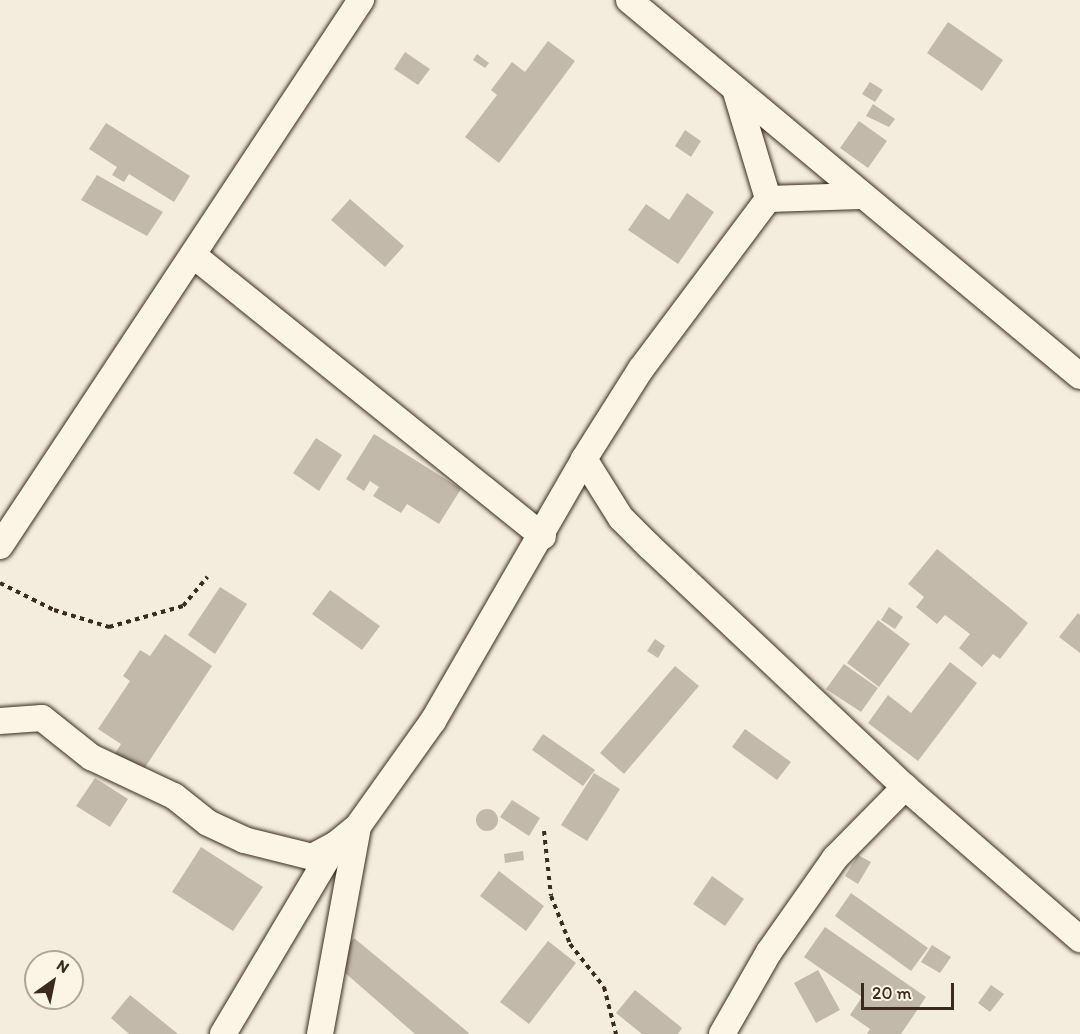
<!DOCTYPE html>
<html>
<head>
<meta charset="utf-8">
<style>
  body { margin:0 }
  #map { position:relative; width:1080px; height:1034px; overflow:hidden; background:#f4eddd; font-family:Itim,sans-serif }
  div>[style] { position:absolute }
  .building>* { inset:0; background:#c3b9aa }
  .round { border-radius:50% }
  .path>* { height:4px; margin-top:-2px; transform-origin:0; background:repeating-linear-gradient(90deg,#3b2a1e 0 4.5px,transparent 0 9px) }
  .roads { filter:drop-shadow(0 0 2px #3b2a1e) drop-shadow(0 0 2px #3b2a1e) }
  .minor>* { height:26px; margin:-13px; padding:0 13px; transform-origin:13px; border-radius:13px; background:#fcf5e5 }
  span { translate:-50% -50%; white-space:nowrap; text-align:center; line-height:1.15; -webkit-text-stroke:6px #fcf5e5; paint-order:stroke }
  .north { position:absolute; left:24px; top:950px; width:60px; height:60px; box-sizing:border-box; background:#fcf5e5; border:2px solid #afa495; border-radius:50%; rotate:33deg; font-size:16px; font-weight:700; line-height:24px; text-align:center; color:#3b2a1e }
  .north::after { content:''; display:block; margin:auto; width:21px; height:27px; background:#3b2a1e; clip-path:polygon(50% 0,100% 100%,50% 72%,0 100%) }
  .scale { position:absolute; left:861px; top:983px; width:93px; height:27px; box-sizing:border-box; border:3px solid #3b2a1e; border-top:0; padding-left:8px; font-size:18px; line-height:21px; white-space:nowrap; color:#3b2a1e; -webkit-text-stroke:4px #fcf5e5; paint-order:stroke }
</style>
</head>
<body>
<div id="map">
  <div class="building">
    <i style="clip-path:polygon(948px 22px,1003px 60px,982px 91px,927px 53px)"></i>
    <i style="clip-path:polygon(548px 41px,575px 61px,499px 163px,465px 137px,497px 95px,491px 90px,512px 62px,525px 72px)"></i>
    <i style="clip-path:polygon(405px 52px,430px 69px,418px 85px,394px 69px)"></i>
    <i style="clip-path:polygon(477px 54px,489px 63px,485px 68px,473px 60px)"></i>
    <i style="clip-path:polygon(870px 82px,883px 90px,875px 102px,862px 94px)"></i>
    <i style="clip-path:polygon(873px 104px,895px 119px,889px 127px,866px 116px)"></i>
    <i style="clip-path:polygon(859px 121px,887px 141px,868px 168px,840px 148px)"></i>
    <i style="clip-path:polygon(106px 123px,190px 176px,174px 202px,129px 174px,124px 182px,112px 175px,117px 167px,89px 149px)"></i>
    <i style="clip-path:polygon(685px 130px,701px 141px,691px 157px,675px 146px)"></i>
    <i style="clip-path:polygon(97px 175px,163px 212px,147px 236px,81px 200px)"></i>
    <i style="clip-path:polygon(687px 193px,714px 212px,678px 264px,628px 230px,646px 204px,669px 220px)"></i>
    <i style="clip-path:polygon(350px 199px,404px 246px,385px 267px,331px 220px)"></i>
    <i style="clip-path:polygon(374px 434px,461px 489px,439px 524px,407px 504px,401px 513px,373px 496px,379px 487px,370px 481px,364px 491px,346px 479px)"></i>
    <i style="clip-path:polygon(316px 438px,342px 455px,319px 491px,293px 473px)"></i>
    <i style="clip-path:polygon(937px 549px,1028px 623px,1000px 659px,993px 654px,982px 667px,959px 648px,970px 634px,945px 615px,937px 624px,916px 607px,924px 597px,908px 584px)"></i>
    <i style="clip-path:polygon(220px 587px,247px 604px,215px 654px,188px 635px)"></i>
    <i style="clip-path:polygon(330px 590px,380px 626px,362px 650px,312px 614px)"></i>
    <i style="clip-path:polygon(889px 607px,903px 617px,895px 629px,881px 620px)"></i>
    <i style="clip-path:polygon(1078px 613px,1080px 615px,1080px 653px,1059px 637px)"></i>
    <i style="clip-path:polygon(878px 620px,910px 644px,879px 687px,847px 663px)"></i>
    <i style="clip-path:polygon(165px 634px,212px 666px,138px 778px,111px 760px,121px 744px,98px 729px,130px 681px,123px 676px,140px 650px,150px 656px)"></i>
    <i style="clip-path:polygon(655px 639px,665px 646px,658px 658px,647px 651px)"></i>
    <i style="clip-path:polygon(950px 662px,977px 683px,918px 761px,868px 723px,888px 695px,911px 713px)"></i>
    <i style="clip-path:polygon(844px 664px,878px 688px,861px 712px,826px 689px)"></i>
    <i style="clip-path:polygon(675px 666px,699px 686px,624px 774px,600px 753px)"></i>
    <i style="clip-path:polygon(745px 729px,791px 762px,777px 780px,732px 747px)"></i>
    <i style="clip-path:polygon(543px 734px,595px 770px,583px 786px,532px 750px)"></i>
    <i style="clip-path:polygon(594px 773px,620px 789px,587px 841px,561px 825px)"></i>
    <i style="clip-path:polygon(95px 778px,128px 799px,110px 827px,76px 806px)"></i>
    <i style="clip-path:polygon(512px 800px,540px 818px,529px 836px,500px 817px)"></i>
    <i class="round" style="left:476px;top:809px;width:22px;height:22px"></i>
    <i style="clip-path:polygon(201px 847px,263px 887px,233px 931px,172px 892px)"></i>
    <i style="clip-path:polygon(523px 851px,524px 860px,505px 863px,504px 854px)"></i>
    <i style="clip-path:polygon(858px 855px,871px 862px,858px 884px,845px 876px)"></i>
    <i style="clip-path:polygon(499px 871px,544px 906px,526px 931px,480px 896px)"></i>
    <i style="clip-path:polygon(712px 876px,744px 899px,725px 926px,693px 904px)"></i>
    <i style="clip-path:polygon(851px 893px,928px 948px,911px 971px,835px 916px)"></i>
    <i style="clip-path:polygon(825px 927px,926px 997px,901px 1034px,867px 1034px,870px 1029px,850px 1015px,862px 997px,804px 957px)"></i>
    <i style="clip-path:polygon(354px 938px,469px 1033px,468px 1034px,415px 1034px,335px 964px)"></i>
    <i style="clip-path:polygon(548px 941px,576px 963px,529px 1024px,500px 1002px)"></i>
    <i style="clip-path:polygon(932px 945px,951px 957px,940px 973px,921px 962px)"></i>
    <i style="clip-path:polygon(818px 970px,840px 1010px,816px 1023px,794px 983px)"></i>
    <i style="clip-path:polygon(991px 985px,1004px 994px,990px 1012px,978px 1003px)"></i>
    <i style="clip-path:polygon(635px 990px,682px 1028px,678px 1034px,642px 1034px,616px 1013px)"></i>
    <i style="clip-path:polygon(130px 995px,178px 1034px,129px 1034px,111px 1018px)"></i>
  </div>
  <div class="path">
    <i style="left:0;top:583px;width:60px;rotate:26.6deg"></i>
    <i style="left:54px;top:610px;width:58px;rotate:17.2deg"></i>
    <i style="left:109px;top:627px;width:77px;rotate:-15.8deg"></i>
    <i style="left:183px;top:606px;width:38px;rotate:-50deg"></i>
    <i style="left:544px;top:831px;width:65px;rotate:83.9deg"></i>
    <i style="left:551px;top:896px;width:52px;rotate:68.4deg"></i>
    <i style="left:570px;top:944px;width:55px;rotate:51.7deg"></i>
    <i style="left:604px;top:987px;width:49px;rotate:75.7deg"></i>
  </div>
  <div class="roads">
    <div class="minor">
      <i style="left:629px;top:0;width:587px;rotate:39.82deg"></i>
      <i style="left:736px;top:92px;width:112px;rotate:73.3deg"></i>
      <i style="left:768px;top:199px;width:92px;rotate:-1.9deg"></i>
      <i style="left:193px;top:255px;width:449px;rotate:38.8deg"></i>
      <i style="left:584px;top:459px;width:70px;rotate:57.9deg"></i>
      <i style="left:621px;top:518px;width:40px;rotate:45deg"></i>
      <i style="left:649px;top:546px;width:352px;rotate:43.3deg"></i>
      <i style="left:905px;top:787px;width:232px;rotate:41deg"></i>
      <i style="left:0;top:546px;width:655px;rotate:-56.53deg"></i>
      <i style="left:0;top:721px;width:42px;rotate:-4.1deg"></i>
      <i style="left:42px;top:718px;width:63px;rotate:38.5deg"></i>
      <i style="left:91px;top:757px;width:92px;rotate:25.2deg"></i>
      <i style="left:174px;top:796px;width:43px;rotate:38.5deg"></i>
      <i style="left:208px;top:823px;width:40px;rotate:25deg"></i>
      <i style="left:244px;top:840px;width:70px;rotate:14deg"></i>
      <i style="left:312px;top:857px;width:27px;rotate:-28deg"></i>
      <i style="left:336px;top:844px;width:28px;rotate:-39deg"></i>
      <i style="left:358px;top:826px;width:129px;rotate:-54.5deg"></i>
      <i style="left:433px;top:721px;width:302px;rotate:-60deg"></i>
      <i style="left:584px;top:459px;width:107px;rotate:-57.7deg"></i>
      <i style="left:641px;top:369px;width:212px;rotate:-53.2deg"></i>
      <i style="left:223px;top:1034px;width:217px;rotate:-59.3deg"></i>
      <i style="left:320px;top:1034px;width:211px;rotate:-79.6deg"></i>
      <i style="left:722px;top:1034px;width:95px;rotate:-60.2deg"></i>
      <i style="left:769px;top:952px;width:115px;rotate:-54.9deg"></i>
      <i style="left:835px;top:858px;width:100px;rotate:-45.4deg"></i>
    </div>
  </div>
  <div class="north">N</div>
  <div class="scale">20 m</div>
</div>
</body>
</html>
